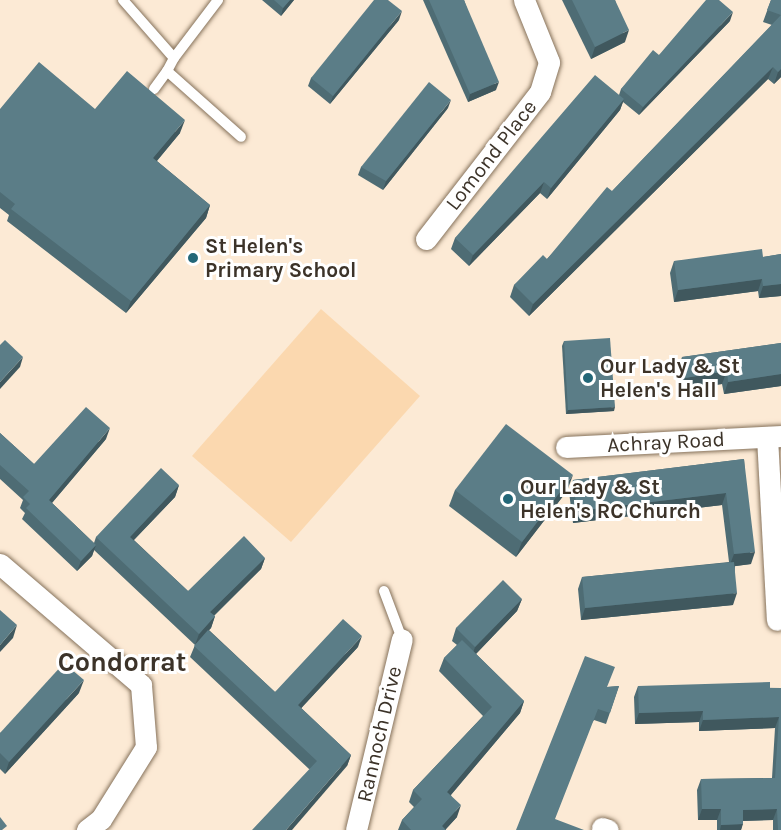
<!DOCTYPE html>
<html>
<head>
<meta charset="utf-8">
<style>
  body { margin:0 }
  #map { position:relative; width:781px; height:830px; overflow:hidden; background:#fcead5; font-family:Karla,sans-serif }
  div>[style] { position:absolute }
  .green>* { inset:0; background:#fbd8af }
  .roads { filter:drop-shadow(0 0 2px #86725b) drop-shadow(0 0 2px #86725b) }
  .lane>* { height:10px; margin:-5px; padding:0 5px; transform-origin:5px; border-radius:5px; background:#fff }
  .street>* { height:21px; margin:-10.5px; padding:0 10.5px; transform-origin:10.5px; border-radius:10.5px; background:#fff }
  .wall>* { inset:0; background:#4e6c74 }
  .shaded-wall>* { inset:0; background:#40585e }
  .building>* { inset:0; background:#5b7d87 }
  .dots>* { width:16px; height:16px; translate:-50% -50%; box-sizing:border-box; border:3px solid #fff; border-radius:50% }
  span { translate:-50% -50%; white-space:nowrap; text-align:center; line-height:1.15; -webkit-text-stroke:6px #fff; paint-order:stroke }
  .street-label { font-size:21px; color:#3c3329 }
  .poi-label { font-size:21px; color:#3c3329; font-weight:700 }
  .left { translate:0 -50%; text-align:left }
  .district-label { font-size:27px; color:#3c3329; font-weight:700 }
</style>
</head>
<body>
<div id="map">
  <div class="green">
    <i style="clip-path:polygon(321px 309px,420px 396px,291px 542px,192px 456px)"></i>
  </div>
  <div class="roads">
    <div class="lane">
      <i style="left:123px;top:0;width:77px;rotate:48.7deg"></i>
      <i style="left:174px;top:58px;width:15px;rotate:118deg"></i>
      <i style="left:167px;top:71px;width:99px;rotate:41.7deg"></i>
      <i style="left:174px;top:58px;width:73px;rotate:-52.8deg"></i>
      <i style="left:154px;top:89px;width:22px;rotate:-54deg"></i>
      <i style="left:384px;top:591px;width:51px;rotate:69.4deg"></i>
    </div>
    <div class="street">
      <i style="left:426px;top:239px;width:186px;rotate:-52.2deg"></i>
      <i style="left:540px;top:92px;width:31px;rotate:-73deg"></i>
      <i style="left:549px;top:62px;width:67px;rotate:-112deg"></i>
      <i style="left:767px;top:437px;width:183px;rotate:86.9deg"></i>
      <i style="left:566px;top:447px;width:215px;rotate:-2.9deg"></i>
      <i style="left:0;top:564px;width:186px;rotate:40.6deg"></i>
      <i style="left:141px;top:685px;width:62px;rotate:85.4deg"></i>
      <i style="left:146px;top:747px;width:85px;rotate:122deg"></i>
      <i style="left:101px;top:819px;width:18px;rotate:142deg"></i>
      <i style="left:602px;top:828px;width:6px;rotate:18deg"></i>
      <i style="left:356px;top:830px;width:196px;rotate:-76.5deg"></i>
    </div>
  </div>
  <div class="wall">
    <i style="clip-path:polygon(262px 0,294px 0,281px 16px)"></i>
    <i style="clip-path:polygon(423px 0,464px 0,496px 90px,468px 102px)"></i>
    <i style="clip-path:polygon(562px 0,615px 0,625px 42px,591px 59px)"></i>
    <i style="clip-path:polygon(771px 0,781px 0,781px 77px,774px 84px,768px 79px,529px 316px,510px 297px,514px 285px,547px 259px,772px 25px,763px 22px)"></i>
    <i style="clip-path:polygon(399px 20px,330px 104px,308px 86px,311px 78px)"></i>
    <i style="clip-path:polygon(730px 21px,639px 115px,623px 102px,620px 110px,547px 199px,540px 193px,469px 266px,451px 249px,455px 238px,619px 95px,621px 89px,659px 55px)"></i>
    <i style="clip-path:polygon(448px 108px,383px 190px,358px 175px,361px 167px)"></i>
    <i style="clip-path:polygon(0 109px,95px 109px,180px 133px,157px 161px,210px 205px,206px 218px,126px 313px,7px 221px,9px 215px,0 208px)"></i>
    <i style="clip-path:polygon(781px 254px,781px 296px,759px 298px,758px 291px,674px 302px,670px 273px,674px 261px,763px 257px)"></i>
    <i style="clip-path:polygon(564px 341px,614px 411px,566px 414px,562px 346px)"></i>
    <i style="clip-path:polygon(781px 343px,781px 386px,724px 394px,722px 384px,680px 390px,678px 369px,682px 357px)"></i>
    <i style="clip-path:polygon(0 433px,34px 464px,106px 439px,52px 503px,94px 543px,96px 537px,179px 485px,175px 497px,134px 540px,188px 591px,265px 558px,261px 569px,214px 616px,215px 616px,211px 628px,209px 630px,275px 692px,358px 647px,301px 708px,351px 755px,347px 766px,309px 769px,190px 657px,195px 645px,94px 550px,92px 556px,77px 571px,22px 519px,25px 513px,20px 508px,23px 500px,0 479px)"></i>
    <i style="clip-path:polygon(744px 459px,751px 564px,735px 566px,733px 605px,581px 620px,578px 589px,582px 577px,729px 562px,722px 505px,573px 523px,569px 492px,573px 480px)"></i>
    <i style="clip-path:polygon(455px 490px,567px 491px,516px 557px,449px 506px)"></i>
    <i style="clip-path:polygon(522px 599px,517px 611px,476px 654px,524px 701px,520px 713px,451px 795px,457px 817px,446px 829px,446px 830px,398px 830px,402px 820px,414px 807px,409px 802px,413px 790px,483px 716px,439px 671px,444px 658px,457px 645px,452px 641px,456px 628px)"></i>
    <i style="clip-path:polygon(619px 686px,606px 724px,594px 720px,516px 830px,607px 687px)"></i>
    <i style="clip-path:polygon(638px 686px,781px 688px,781px 830px,773px 830px,773px 820px,743px 821px,741px 830px,717px 830px,717px 820px,698px 820px,697px 790px,701px 779px,772px 778px,775px 728px,699px 731px,699px 722px,635px 724px,634px 697px)"></i>
    <i style="clip-path:polygon(79px 693px,5px 774px,0 769px,0 733px)"></i>
  </div>
  <div class="shaded-wall">
    <i style="clip-path:polygon(290px 0,294px 0,281px 16px,283px 8px)"></i>
    <i style="clip-path:polygon(402px 11px,399px 20px,330px 104px,333px 96px)"></i>
    <i style="clip-path:polygon(733px 12px,730px 21px,639px 115px,643px 107px)"></i>
    <i style="clip-path:polygon(629px 30px,625px 42px,591px 59px,595px 47px)"></i>
    <i style="clip-path:polygon(773px 67px,768px 79px,529px 316px,533px 304px)"></i>
    <i style="clip-path:polygon(781px 69px,781px 77px,774px 84px,778px 72px)"></i>
    <i style="clip-path:polygon(499px 82px,496px 90px,468px 102px,470px 94px)"></i>
    <i style="clip-path:polygon(624px 99px,620px 110px,547px 199px,551px 188px)"></i>
    <i style="clip-path:polygon(451px 100px,448px 108px,383px 190px,386px 181px)"></i>
    <i style="clip-path:polygon(185px 120px,180px 133px,149px 170px,153px 158px)"></i>
    <i style="clip-path:polygon(544px 182px,540px 193px,469px 266px,473px 255px)"></i>
    <i style="clip-path:polygon(210px 205px,206px 218px,126px 313px,131px 301px)"></i>
    <i style="clip-path:polygon(762px 279px,758px 291px,674px 302px,678px 290px)"></i>
    <i style="clip-path:polygon(781px 284px,781px 296px,759px 298px,763px 286px)"></i>
    <i style="clip-path:polygon(23px 357px,20px 367px,0 389px,0 382px)"></i>
    <i style="clip-path:polygon(727px 371px,722px 384px,680px 390px,685px 378px)"></i>
    <i style="clip-path:polygon(781px 374px,781px 386px,724px 394px,728px 382px)"></i>
    <i style="clip-path:polygon(615px 407px,614px 411px,566px 414px,568px 410px)"></i>
    <i style="clip-path:polygon(110px 428px,106px 439px,45px 511px,49px 500px)"></i>
    <i style="clip-path:polygon(573px 475px,567px 491px,516px 557px,522px 542px)"></i>
    <i style="clip-path:polygon(179px 485px,175px 497px,126px 548px,130px 537px)"></i>
    <i style="clip-path:polygon(726px 493px,722px 505px,573px 523px,577px 511px)"></i>
    <i style="clip-path:polygon(96px 545px,92px 556px,77px 571px,81px 561px)"></i>
    <i style="clip-path:polygon(755px 552px,751px 564px,729px 567px,734px 554px)"></i>
    <i style="clip-path:polygon(265px 558px,261px 569px,206px 623px,210px 612px)"></i>
    <i style="clip-path:polygon(737px 593px,733px 605px,581px 620px,585px 608px)"></i>
    <i style="clip-path:polygon(522px 599px,517px 611px,471px 659px,475px 647px)"></i>
    <i style="clip-path:polygon(215px 616px,211px 628px,195px 645px,199px 634px)"></i>
    <i style="clip-path:polygon(17px 625px,13px 638px,0 652px,0 645px)"></i>
    <i style="clip-path:polygon(362px 636px,358px 647px,294px 716px,298px 705px)"></i>
    <i style="clip-path:polygon(84px 680px,79px 693px,5px 774px,9px 762px)"></i>
    <i style="clip-path:polygon(524px 701px,520px 713px,443px 804px,447px 792px)"></i>
    <i style="clip-path:polygon(703px 711px,699px 722px,635px 724px,639px 713px)"></i>
    <i style="clip-path:polygon(779px 717px,775px 728px,699px 731px,703px 720px)"></i>
    <i style="clip-path:polygon(351px 755px,347px 766px,292px 830px,286px 830px)"></i>
    <i style="clip-path:polygon(461px 805px,457px 817px,445px 830px,442px 826px)"></i>
    <i style="clip-path:polygon(702px 809px,721px 809px,717px 820px,698px 820px)"></i>
    <i style="clip-path:polygon(777px 809px,773px 820px,739px 821px,743px 810px)"></i>
    <i style="clip-path:polygon(743px 824px,741px 830px,720px 830px,721px 825px)"></i>
  </div>
  <div class="building">
    <i style="clip-path:polygon(274px 0,290px 0,283px 8px)"></i>
    <i style="clip-path:polygon(374px 0,388px 0,402px 11px,333px 96px,311px 78px)"></i>
    <i style="clip-path:polygon(429px 0,464px 0,499px 82px,470px 94px)"></i>
    <i style="clip-path:polygon(572px 0,615px 0,629px 30px,595px 47px)"></i>
    <i style="clip-path:polygon(706px 0,719px 0,733px 12px,643px 107px,621px 89px,653px 50px,659px 55px)"></i>
    <i style="clip-path:polygon(771px 0,781px 0,781px 15px,767px 10px)"></i>
    <i style="clip-path:polygon(781px 15px,781px 69px,778px 72px,773px 67px,533px 304px,514px 285px,543px 255px,547px 259px,607px 187px,612px 191px)"></i>
    <i style="clip-path:polygon(39px 62px,95px 109px,127px 71px,185px 120px,153px 158px,210px 205px,131px 301px,11px 209px,15px 204px,0 192px,0 109px)"></i>
    <i style="clip-path:polygon(595px 75px,624px 99px,551px 188px,544px 182px,473px 255px,455px 238px)"></i>
    <i style="clip-path:polygon(429px 82px,451px 100px,386px 181px,361px 167px)"></i>
    <i style="clip-path:polygon(762px 249px,763px 257px,781px 254px,781px 284px,763px 286px,762px 279px,678px 290px,674px 261px)"></i>
    <i style="clip-path:polygon(610px 338px,615px 407px,568px 410px,564px 341px)"></i>
    <i style="clip-path:polygon(5px 340px,23px 357px,0 382px,0 345px)"></i>
    <i style="clip-path:polygon(781px 343px,781px 374px,728px 382px,727px 371px,685px 378px,682px 357px)"></i>
    <i style="clip-path:polygon(86px 407px,110px 428px,49px 500px,96px 545px,81px 561px,26px 508px,30px 504px,23px 497px,29px 491px,0 465px,0 433px,34px 464px)"></i>
    <i style="clip-path:polygon(506px 424px,573px 475px,522px 542px,455px 490px)"></i>
    <i style="clip-path:polygon(744px 459px,755px 552px,734px 554px,726px 493px,577px 511px,573px 480px)"></i>
    <i style="clip-path:polygon(161px 468px,179px 485px,130px 537px,188px 591px,244px 536px,265px 558px,210px 612px,215px 616px,199px 634px,96px 537px)"></i>
    <i style="clip-path:polygon(734px 562px,737px 593px,585px 608px,582px 577px)"></i>
    <i style="clip-path:polygon(503px 580px,522px 599px,475px 647px,456px 628px)"></i>
    <i style="clip-path:polygon(0 610px,17px 625px,0 645px)"></i>
    <i style="clip-path:polygon(343px 619px,362px 636px,298px 705px,351px 755px,286px 830px,252px 830px,317px 761px,194px 646px,208px 630px,275px 692px)"></i>
    <i style="clip-path:polygon(462px 640px,524px 701px,447px 792px,461px 805px,442px 826px,446px 830px,411px 830px,402px 820px,422px 799px,413px 790px,492px 707px,444px 658px)"></i>
    <i style="clip-path:polygon(585px 656px,615px 667px,607px 687px,619px 686px,610px 713px,598px 709px,555px 819px,584px 830px,516px 830px)"></i>
    <i style="clip-path:polygon(64px 663px,84px 680px,9px 762px,0 753px,0 733px)"></i>
    <i style="clip-path:polygon(770px 682px,770px 688px,781px 688px,781px 830px,778px 830px,777px 809px,743px 810px,743px 824px,721px 825px,721px 809px,702px 809px,701px 779px,775px 778px,779px 717px,703px 720px,703px 711px,639px 713px,638px 686px)"></i>
    <i style="clip-path:polygon(0 817px,7px 826px,2px 830px,0 830px)"></i>
  </div>
  <div class="dots">
    <i style="left:193px;top:258px;background:#236778"></i>
    <i style="left:588px;top:378px;background:#236778"></i>
    <i style="left:508px;top:499px;background:#236778"></i>
  </div>
  <div class="street-label">
    <span style="left:491px;top:155px;rotate:-52deg">Lomond Place</span>
    <span style="left:666px;top:442px;rotate:-3deg">Achray Road</span>
    <span style="left:379px;top:734px;rotate:-77deg">Rannoch Drive</span>
  </div>
  <div class="poi-label">
    <span class="left" style="left:205px;top:258px">St Helen's<br>Primary School</span>
    <span class="left" style="left:600px;top:378px">Our Lady &amp; St<br>Helen's Hall</span>
    <span class="left" style="left:520px;top:499px">Our Lady &amp; St<br>Helen's RC Church</span>
  </div>
  <div class="district-label">
    <span style="left:122px;top:663px">Condorrat</span>
  </div>
</div>
</body>
</html>
